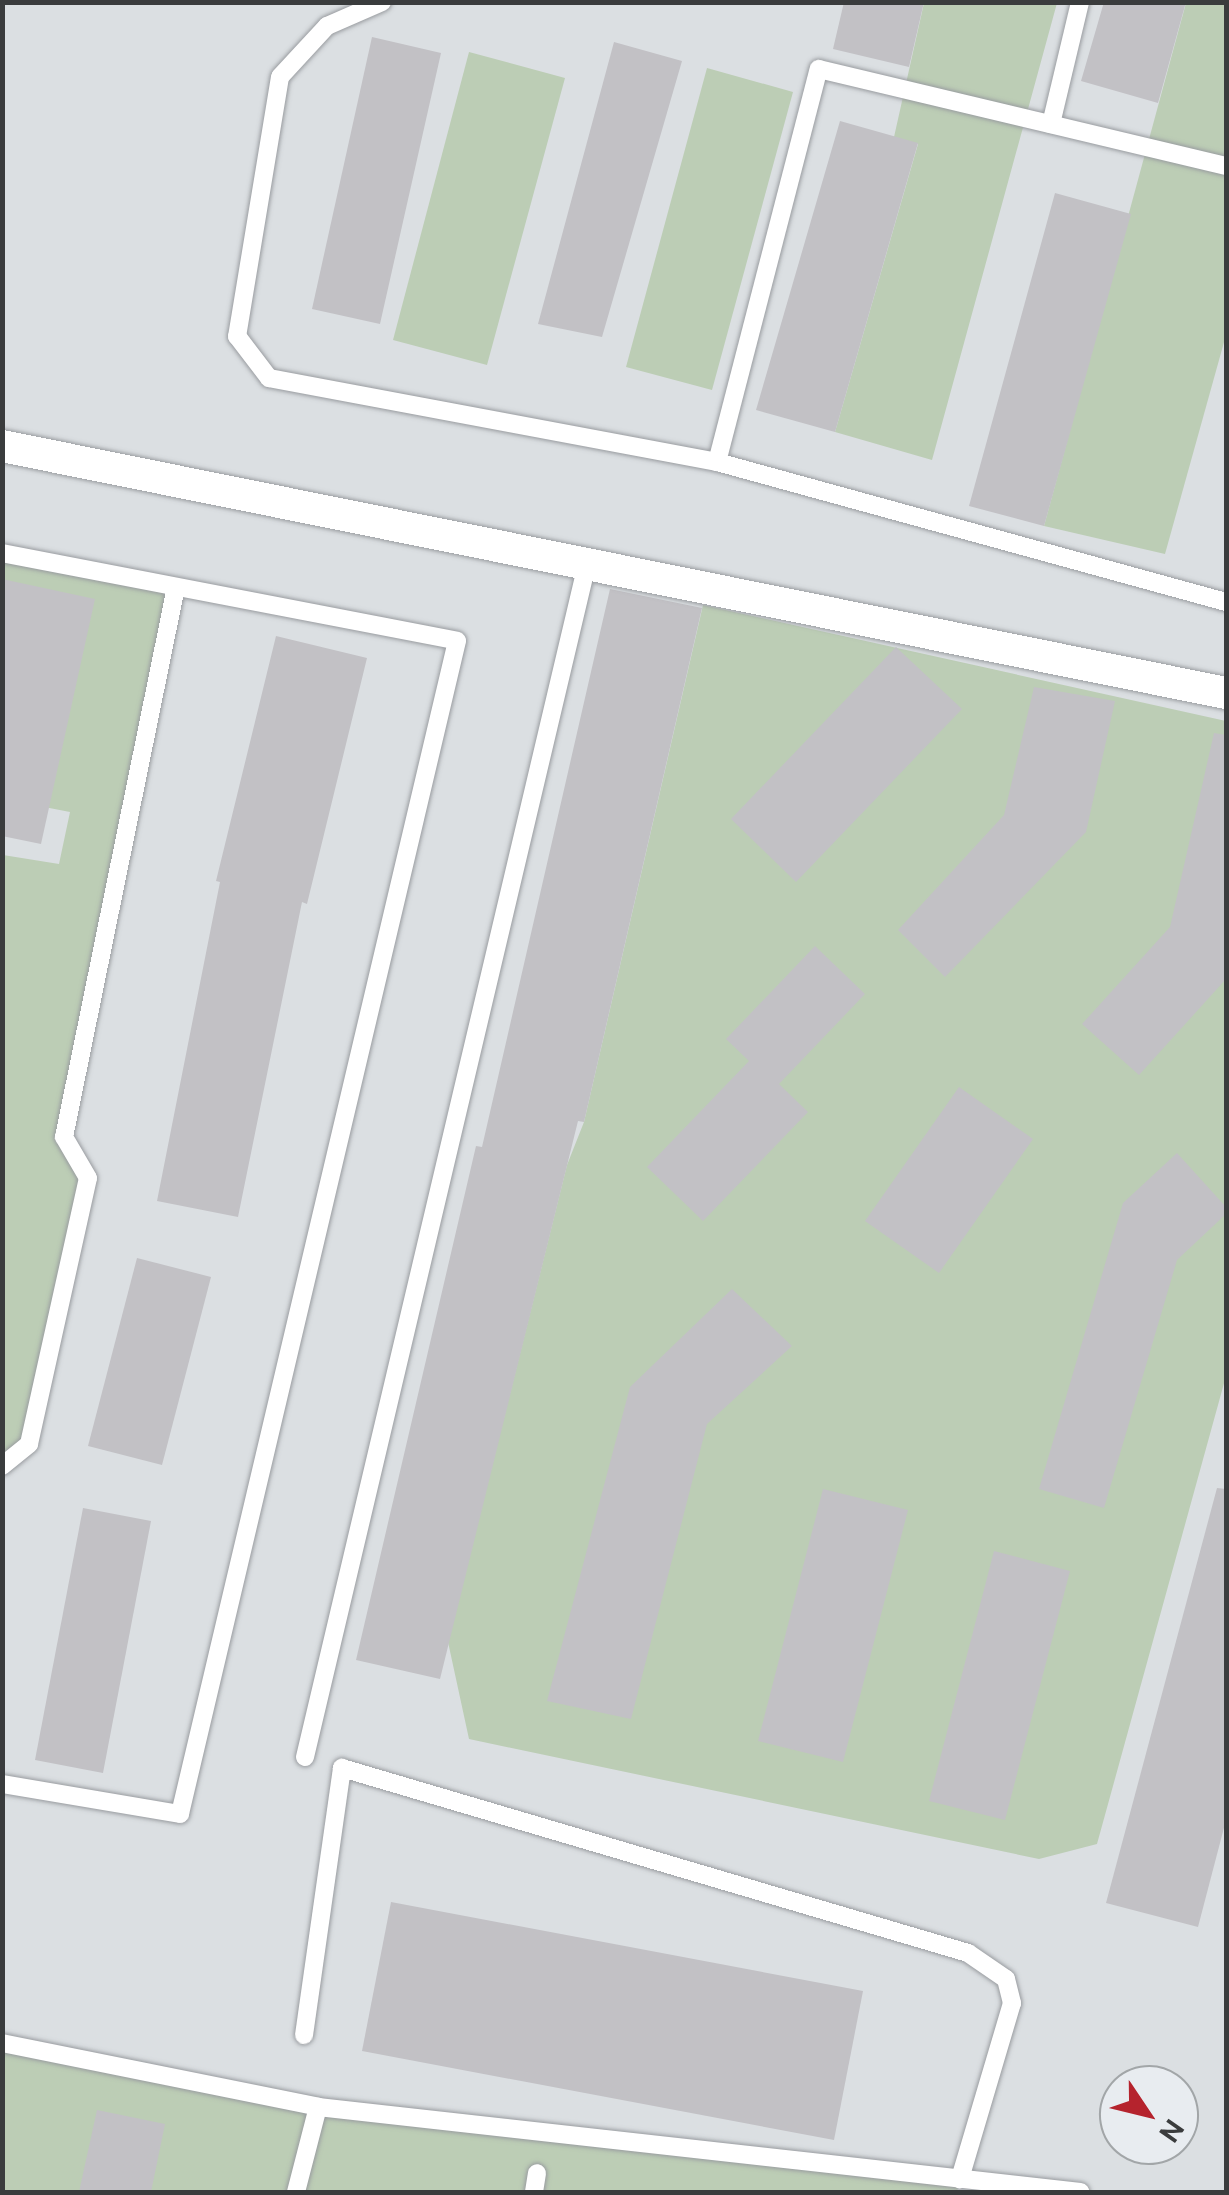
<!DOCTYPE html>
<html>
<head>
<meta charset="utf-8">
<style>
  body { margin:0 }
  #map { position:relative; width:1229px; height:2195px; overflow:hidden; background:#dbdfe2; font-family:Ubuntu,sans-serif }
  div>[style] { position:absolute }
  .green>* { inset:0; background:#bccdb5 }
  .building>* { inset:0; background:#c2c1c5 }
  .roads { filter:drop-shadow(0 0 2px #999ca0) drop-shadow(0 0 2px #999ca0) }
  .service>* { height:18px; margin:-9px; padding:0 9px; transform-origin:9px; border-radius:9px; background:#fff }
  .minor>* { height:32px; margin:-16px; padding:0 16px; transform-origin:16px; border-radius:16px; background:#fff }
  span { translate:-50% -50%; white-space:nowrap; text-align:center; line-height:1.15; -webkit-text-stroke:8px #e8ecf0; paint-order:stroke }
  .frame { position:absolute; inset:0; border:5px solid #3a3c3d; pointer-events:none }
  .north { position:absolute; left:1099px; top:2065px; width:100px; height:100px; box-sizing:border-box; background:#e8ecf0; border:2px solid #a2a6a8; border-radius:50%; rotate:125deg; font-size:28px; font-weight:700; line-height:40px; text-align:center; color:#3a3c3d }
  .north::after { content:''; display:block; margin:auto; width:35px; height:45px; background:#b5232d; clip-path:polygon(50% 0,100% 100%,50% 72%,0 100%) }
</style>
</head>
<body>
<div id="map">
  <div class="green">
    <i style="clip-path:polygon(924px 3px,1057px 3px,932px 460px,835px 432px,918px 144px,894px 137px)"></i>
    <i style="clip-path:polygon(1186px 3px,1226px 3px,1226px 335px,1165px 554px,1044px 526px)"></i>
    <i style="clip-path:polygon(469px 52px,565px 78px,487px 365px,393px 340px)"></i>
    <i style="clip-path:polygon(707px 68px,793px 92px,712px 390px,626px 367px)"></i>
    <i style="clip-path:polygon(3px 553px,176px 587px,65px 1137px,88px 1178px,29px 1444px,3px 1466px,3px 855px,59px 864px,70px 812px,3px 799px)"></i>
    <i style="clip-path:polygon(703px 605px,1226px 721px,1226px 1376px,1097px 1844px,1039px 1859px,469px 1739px,448px 1642px,567px 1165px,584px 1122px)"></i>
    <i style="clip-path:polygon(2px 2043px,318px 2107px,960px 2179px,957px 2192px,3px 2192px)"></i>
  </div>
  <div class="building">
    <i style="clip-path:polygon(844px 2px,924px 2px,909px 67px,833px 49px)"></i>
    <i style="clip-path:polygon(1104px 2px,1186px 2px,1158px 103px,1081px 81px)"></i>
    <i style="clip-path:polygon(372px 37px,441px 53px,380px 324px,312px 309px)"></i>
    <i style="clip-path:polygon(614px 42px,682px 61px,602px 337px,538px 324px)"></i>
    <i style="clip-path:polygon(840px 121px,918px 143px,835px 432px,756px 410px)"></i>
    <i style="clip-path:polygon(1055px 193px,1131px 214px,1044px 526px,969px 506px)"></i>
    <i style="clip-path:polygon(2px 579px,95px 599px,41px 844px,2px 836px)"></i>
    <i style="clip-path:polygon(610px 589px,702px 608px,584px 1122px,578px 1121px,440px 1679px,356px 1660px,476px 1146px,482px 1147px)"></i>
    <i style="clip-path:polygon(276px 636px,367px 658px,307px 904px,302px 902px,238px 1217px,157px 1201px,220px 882px,216px 881px)"></i>
    <i style="clip-path:polygon(896px 647px,962px 709px,796px 882px,731px 819px)"></i>
    <i style="clip-path:polygon(1034px 687px,1115px 701px,1086px 832px,945px 977px,898px 930px,1004px 815px)"></i>
    <i style="clip-path:polygon(1214px 733px,1226px 735px,1226px 979px,1139px 1075px,1082px 1024px,1170px 927px)"></i>
    <i style="clip-path:polygon(815px 946px,865px 994px,779px 1084px,808px 1112px,703px 1221px,647px 1167px,749px 1061px,726px 1039px)"></i>
    <i style="clip-path:polygon(959px 1087px,1033px 1139px,939px 1273px,865px 1221px)"></i>
    <i style="clip-path:polygon(1177px 1153px,1226px 1207px,1226px 1214px,1177px 1260px,1104px 1508px,1039px 1489px,1123px 1203px)"></i>
    <i style="clip-path:polygon(137px 1258px,211px 1277px,162px 1465px,88px 1446px)"></i>
    <i style="clip-path:polygon(732px 1289px,792px 1346px,707px 1424px,631px 1719px,547px 1701px,630px 1387px)"></i>
    <i style="clip-path:polygon(1217px 1488px,1226px 1489px,1226px 1820px,1198px 1927px,1106px 1903px)"></i>
    <i style="clip-path:polygon(823px 1489px,908px 1510px,843px 1762px,758px 1741px)"></i>
    <i style="clip-path:polygon(83px 1508px,151px 1521px,103px 1773px,35px 1760px)"></i>
    <i style="clip-path:polygon(994px 1551px,1070px 1571px,1005px 1820px,929px 1801px)"></i>
    <i style="clip-path:polygon(391px 1902px,863px 1991px,834px 2140px,362px 2051px)"></i>
    <i style="clip-path:polygon(97px 2110px,165px 2124px,151px 2192px,79px 2192px)"></i>
  </div>
  <div class="roads">
    <div class="service">
      <i style="left:382px;top:2px;width:60px;rotate:156.4deg"></i>
      <i style="left:327px;top:26px;width:69px;rotate:132.7deg"></i>
      <i style="left:280px;top:77px;width:263px;rotate:99.4deg"></i>
      <i style="left:237px;top:336px;width:53px;rotate:52.7deg"></i>
      <i style="left:269px;top:378px;width:456px;rotate:10.6deg"></i>
      <i style="left:717px;top:462px;width:528px;rotate:15.38deg"></i>
      <i style="left:1051px;top:124px;width:125px;rotate:-76.6deg"></i>
      <i style="left:717px;top:462px;width:406px;rotate:-75.5deg"></i>
      <i style="left:819px;top:69px;width:418px;rotate:13.4deg"></i>
      <i style="left:2px;top:553px;width:463px;rotate:10.9deg"></i>
      <i style="left:457px;top:641px;width:1205px;rotate:103.29deg"></i>
      <i style="left:180px;top:1814px;width:181px;rotate:-170.4deg"></i>
      <i style="left:2px;top:1466px;width:35px;rotate:-39deg"></i>
      <i style="left:29px;top:1444px;width:272px;rotate:-77.5deg"></i>
      <i style="left:88px;top:1178px;width:48px;rotate:-120.3deg"></i>
      <i style="left:64px;top:1137px;width:561px;rotate:-78.49deg"></i>
      <i style="left:305px;top:1757px;width:1226px;rotate:-76.7deg"></i>
      <i style="left:304px;top:2035px;width:270px;rotate:-81.9deg"></i>
      <i style="left:342px;top:1768px;width:653px;rotate:16.46deg"></i>
      <i style="left:968px;top:1953px;width:46px;rotate:34.4deg"></i>
      <i style="left:1006px;top:1979px;width:25px;rotate:76deg"></i>
      <i style="left:1012px;top:2003px;width:184px;rotate:106.5deg"></i>
      <i style="left:2px;top:2043px;width:322px;rotate:11.4deg"></i>
      <i style="left:318px;top:2107px;width:767px;rotate:6.36deg"></i>
      <i style="left:296px;top:2192px;width:88px;rotate:-75.5deg"></i>
      <i style="left:534px;top:2192px;width:19px;rotate:-81deg"></i>
    </div>
    <div class="minor">
      <i style="left:2px;top:446px;width:1249px;rotate:11.41deg"></i>
    </div>
  </div>
  <div class="frame"></div>
  <div class="north">N</div>
</div>
</body>
</html>
